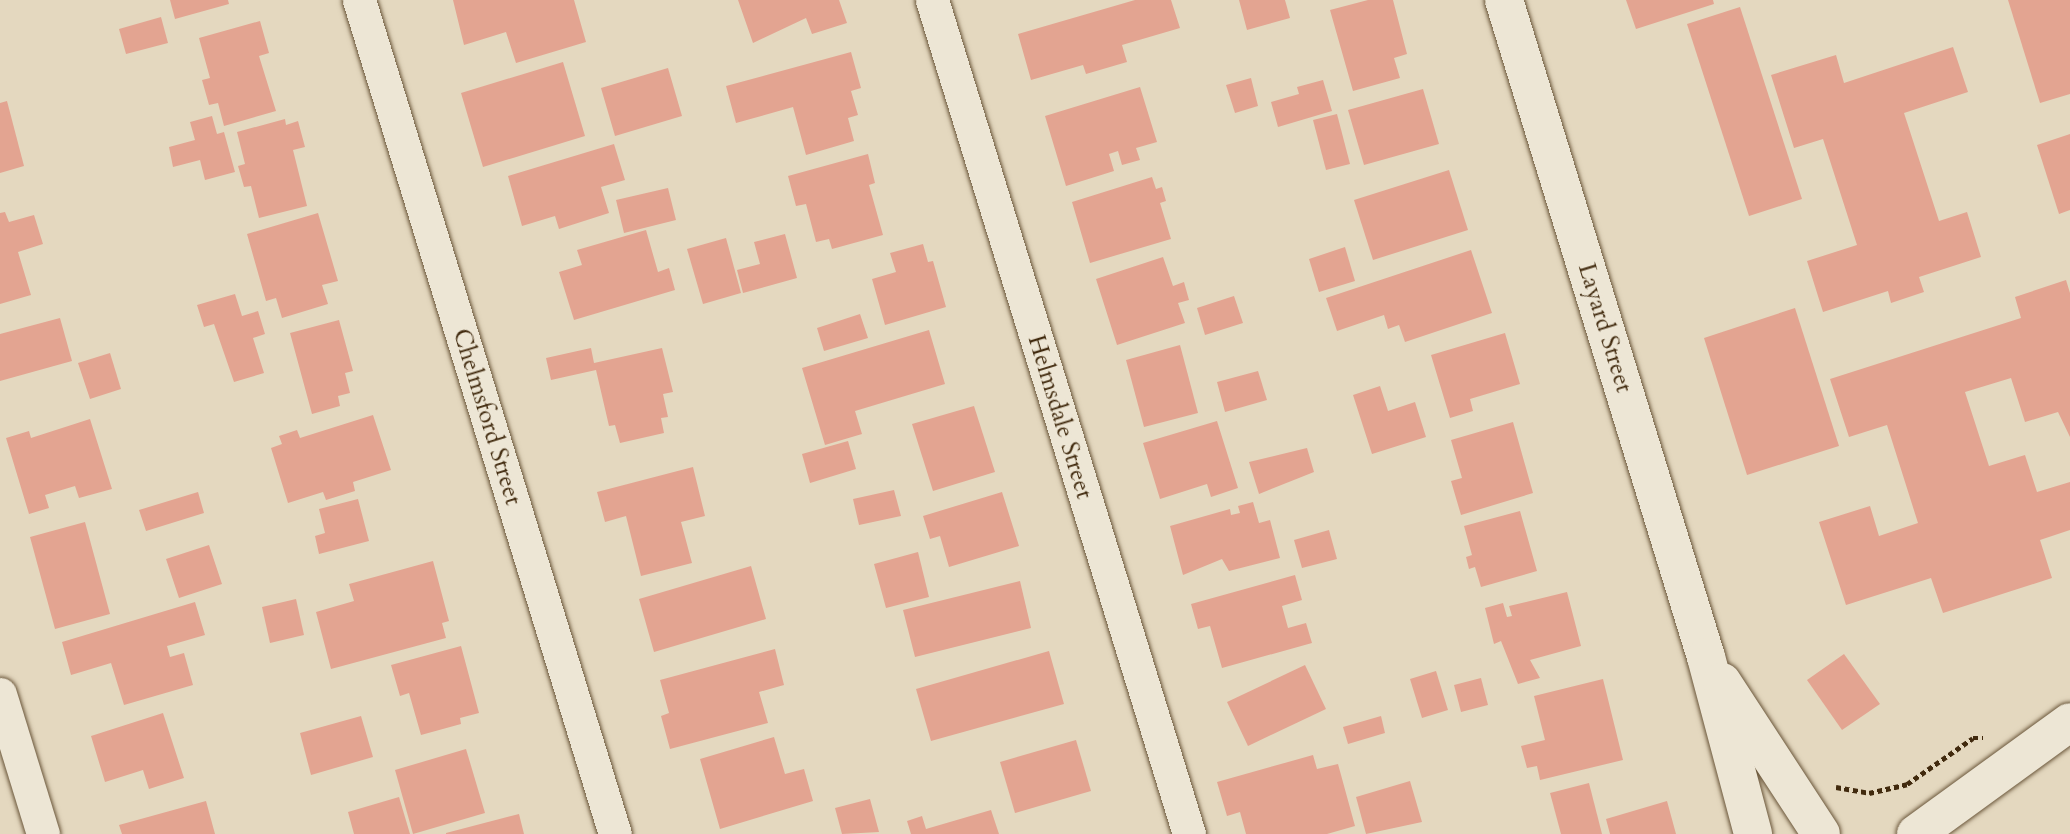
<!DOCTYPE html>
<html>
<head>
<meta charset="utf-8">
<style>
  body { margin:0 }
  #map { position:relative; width:2070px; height:834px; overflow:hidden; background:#e4d8bf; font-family:Cardo,serif }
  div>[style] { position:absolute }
  .building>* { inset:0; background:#e3a491 }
  .path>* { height:4.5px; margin-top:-2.25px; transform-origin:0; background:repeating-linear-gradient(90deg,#412a0e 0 5px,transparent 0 8.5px) }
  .roads { filter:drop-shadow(0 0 2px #6a563a) drop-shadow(0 0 2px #6a563a) }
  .minor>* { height:33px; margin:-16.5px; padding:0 16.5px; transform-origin:16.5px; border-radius:16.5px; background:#ede6d5 }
  .tertiary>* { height:38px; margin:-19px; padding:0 19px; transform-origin:19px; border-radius:19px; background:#ede6d5 }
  span { translate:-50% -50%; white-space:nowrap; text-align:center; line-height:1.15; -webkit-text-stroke:5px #ede6d5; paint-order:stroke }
  .street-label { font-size:24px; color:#412a0e }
</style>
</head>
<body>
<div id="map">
  <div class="building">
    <i style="clip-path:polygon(170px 0,228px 0,229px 4px,175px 19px)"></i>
    <i style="clip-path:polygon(453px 0,574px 0,586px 42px,516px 63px,506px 32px,464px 45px)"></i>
    <i style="clip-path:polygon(738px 0,839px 0,847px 23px,812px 34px,806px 18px,753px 43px)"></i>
    <i style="clip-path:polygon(1135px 0,1171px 0,1180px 28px,1122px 45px,1127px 62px,1086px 74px,1083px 65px,1031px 80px,1018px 34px)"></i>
    <i style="clip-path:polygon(1239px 0,1285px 0,1290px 18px,1247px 30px)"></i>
    <i style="clip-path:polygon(1368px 0,1393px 0,1407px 54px,1394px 58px,1400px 78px,1353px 91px,1330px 10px)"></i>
    <i style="clip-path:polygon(1626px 0,1713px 0,1714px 4px,1636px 29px)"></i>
    <i style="clip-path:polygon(2008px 0,2070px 0,2070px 94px,2040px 103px)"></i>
    <i style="clip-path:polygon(1740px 7px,1802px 199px,1749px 216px,1687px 24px)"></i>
    <i style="clip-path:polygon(161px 17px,168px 43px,126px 54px,119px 29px)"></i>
    <i style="clip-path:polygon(260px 21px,269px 53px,259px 56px,276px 111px,224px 126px,218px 103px,209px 105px,202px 80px,210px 78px,199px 38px)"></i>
    <i style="clip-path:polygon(1953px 47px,1968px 92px,1904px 113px,1939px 221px,1967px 212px,1981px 257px,1919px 277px,1924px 292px,1891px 303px,1888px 291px,1823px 312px,1807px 261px,1857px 245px,1823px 139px,1794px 148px,1771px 75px,1836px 55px,1844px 83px)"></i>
    <i style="clip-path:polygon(851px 52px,861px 88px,851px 91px,858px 115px,848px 118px,854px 141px,806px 155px,793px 107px,736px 123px,726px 86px)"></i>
    <i style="clip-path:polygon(563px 62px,585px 136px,483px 167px,461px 93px)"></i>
    <i style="clip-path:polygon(668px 68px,682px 116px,615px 136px,601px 88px)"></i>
    <i style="clip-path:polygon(1251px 78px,1258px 106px,1235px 113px,1226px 85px)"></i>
    <i style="clip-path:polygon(1323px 80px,1332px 111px,1278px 127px,1271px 102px,1299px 94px,1297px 87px)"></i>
    <i style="clip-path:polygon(1140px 87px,1157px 142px,1136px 148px,1140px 160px,1122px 165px,1118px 151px,1109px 154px,1114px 171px,1066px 186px,1045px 116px)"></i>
    <i style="clip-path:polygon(1423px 89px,1439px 144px,1364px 165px,1348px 110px)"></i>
    <i style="clip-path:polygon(7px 101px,24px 166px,0 173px,0 103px)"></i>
    <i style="clip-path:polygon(1337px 114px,1350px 164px,1326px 170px,1313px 120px)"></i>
    <i style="clip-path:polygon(212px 116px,217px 134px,224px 132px,235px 172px,205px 180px,200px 160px,173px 167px,169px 147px,195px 140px,190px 122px)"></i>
    <i style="clip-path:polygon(285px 119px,286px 125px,298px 121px,305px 147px,293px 150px,307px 206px,259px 218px,251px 186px,244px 187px,238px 166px,245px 164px,237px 132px)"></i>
    <i style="clip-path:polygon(2070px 134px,2070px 210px,2059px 214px,2037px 145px)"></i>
    <i style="clip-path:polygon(614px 144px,625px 180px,601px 187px,609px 213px,559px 229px,555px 216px,522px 226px,508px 176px)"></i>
    <i style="clip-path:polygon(868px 154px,875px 183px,869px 185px,883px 235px,832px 249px,829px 239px,816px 242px,806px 204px,796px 206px,788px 176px)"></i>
    <i style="clip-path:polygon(1449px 170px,1468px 230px,1373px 260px,1354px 200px)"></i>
    <i style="clip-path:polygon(1152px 177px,1156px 189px,1162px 187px,1166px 201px,1160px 203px,1171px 239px,1090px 263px,1072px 202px)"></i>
    <i style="clip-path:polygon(668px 188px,676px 220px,624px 233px,616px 200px)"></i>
    <i style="clip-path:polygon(5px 212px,9px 222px,34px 215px,43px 244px,18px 252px,31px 295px,0 304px,0 213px)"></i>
    <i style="clip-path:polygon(318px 213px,338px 281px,322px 285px,328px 304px,282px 318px,276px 298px,266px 301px,247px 234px)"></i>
    <i style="clip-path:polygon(646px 230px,658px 272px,669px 268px,675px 290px,574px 320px,559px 272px,582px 265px,577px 250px)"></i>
    <i style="clip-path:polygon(785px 234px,797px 278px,743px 293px,737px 270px,760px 264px,754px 242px)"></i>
    <i style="clip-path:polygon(726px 238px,741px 293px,703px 304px,687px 249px)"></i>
    <i style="clip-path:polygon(923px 244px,928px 262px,933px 261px,946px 307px,885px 325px,872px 279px,896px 272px,890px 253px)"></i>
    <i style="clip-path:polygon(1345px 247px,1355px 281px,1319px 292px,1309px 259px)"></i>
    <i style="clip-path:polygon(1471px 250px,1492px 313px,1405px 342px,1399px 325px,1388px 329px,1384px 315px,1337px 331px,1326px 298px)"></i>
    <i style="clip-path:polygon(1163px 257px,1173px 286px,1184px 282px,1189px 300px,1178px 303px,1185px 323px,1117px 345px,1096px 279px)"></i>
    <i style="clip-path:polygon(2066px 280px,2070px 293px,2070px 437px,2058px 412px,2025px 422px,2011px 378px,1965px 392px,1989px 466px,2025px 455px,2037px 492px,2070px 482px,2070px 530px,2040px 540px,2052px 578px,1943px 613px,1931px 578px,1846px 605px,1819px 522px,1870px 506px,1879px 536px,1918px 523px,1887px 425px,1849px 437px,1830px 379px,2021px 318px,2015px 297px)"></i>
    <i style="clip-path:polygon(235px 294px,242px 316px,258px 311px,265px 334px,253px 338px,264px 373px,234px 382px,214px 324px,204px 327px,197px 305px)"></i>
    <i style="clip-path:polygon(1234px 296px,1243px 323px,1205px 335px,1197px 308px)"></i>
    <i style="clip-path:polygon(1795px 308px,1839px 446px,1747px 475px,1704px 338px)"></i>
    <i style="clip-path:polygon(860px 314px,868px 338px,824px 351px,817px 328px)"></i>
    <i style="clip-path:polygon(60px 318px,72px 361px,0 381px,0 334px)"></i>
    <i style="clip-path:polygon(339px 320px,353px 371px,345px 373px,350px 393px,338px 396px,340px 406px,312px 414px,290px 333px)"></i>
    <i style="clip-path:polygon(929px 330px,945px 384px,855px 411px,862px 434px,825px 445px,802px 368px)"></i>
    <i style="clip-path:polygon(1505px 333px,1520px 384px,1470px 399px,1473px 411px,1450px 418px,1431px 355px)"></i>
    <i style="clip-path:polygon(1180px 345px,1198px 413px,1144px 427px,1126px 360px)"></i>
    <i style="clip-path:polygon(591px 348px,594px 363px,662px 348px,673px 392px,663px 394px,668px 417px,661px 418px,664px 433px,620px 443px,615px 425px,609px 426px,596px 370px,551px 380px,546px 358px)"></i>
    <i style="clip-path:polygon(110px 353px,121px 389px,90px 399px,78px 363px)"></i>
    <i style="clip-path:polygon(1258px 371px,1267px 400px,1225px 412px,1217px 382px)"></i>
    <i style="clip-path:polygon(1380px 386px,1388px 411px,1415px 402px,1426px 437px,1372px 454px,1353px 395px)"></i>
    <i style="clip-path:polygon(974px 406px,995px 472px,933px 491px,912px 424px)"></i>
    <i style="clip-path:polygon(373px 415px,391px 470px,353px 482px,355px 491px,326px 500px,323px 492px,288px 503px,271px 448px,282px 444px,279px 436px,297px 430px,300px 438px)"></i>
    <i style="clip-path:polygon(90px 419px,112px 489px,79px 498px,75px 486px,45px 495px,49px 508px,29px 514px,6px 438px,29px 431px,31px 438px)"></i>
    <i style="clip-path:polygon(1217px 421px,1238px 488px,1211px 497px,1207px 484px,1160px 499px,1143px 443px)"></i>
    <i style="clip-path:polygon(1513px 422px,1533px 493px,1461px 515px,1451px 481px,1462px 478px,1451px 440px)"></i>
    <i style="clip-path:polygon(848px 441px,856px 469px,810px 483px,802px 454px)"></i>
    <i style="clip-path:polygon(1307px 448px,1314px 472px,1259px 494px,1249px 462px)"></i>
    <i style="clip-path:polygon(693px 467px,705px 516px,681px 522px,692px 563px,641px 576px,626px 516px,605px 522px,597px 492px)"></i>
    <i style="clip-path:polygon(894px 490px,901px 516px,859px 525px,853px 499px)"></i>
    <i style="clip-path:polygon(198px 492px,204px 513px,146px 531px,139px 510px)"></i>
    <i style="clip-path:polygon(1002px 492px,1019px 546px,949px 567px,940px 536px,930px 539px,923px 516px)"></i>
    <i style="clip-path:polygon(358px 499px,369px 541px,319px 554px,315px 536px,325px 533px,319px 509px)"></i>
    <i style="clip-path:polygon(1253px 502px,1259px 523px,1270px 520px,1280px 558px,1229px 571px,1222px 559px,1183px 575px,1170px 526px,1230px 509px,1231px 515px,1240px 513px,1238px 506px)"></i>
    <i style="clip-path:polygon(1520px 511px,1537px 571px,1481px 587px,1475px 567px,1469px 569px,1466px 557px,1472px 555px,1464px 526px)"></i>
    <i style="clip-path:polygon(85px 522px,110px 614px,55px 629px,30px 537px)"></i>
    <i style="clip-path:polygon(1329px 530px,1337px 559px,1302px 568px,1294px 540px)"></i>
    <i style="clip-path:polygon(209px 545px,222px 584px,179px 598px,166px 559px)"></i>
    <i style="clip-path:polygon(918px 552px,929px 597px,886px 608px,874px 564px)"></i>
    <i style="clip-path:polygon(433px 561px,449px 621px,442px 623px,446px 638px,331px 669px,316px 612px,354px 601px,349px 584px)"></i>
    <i style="clip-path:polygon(751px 566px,766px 619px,654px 652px,639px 599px)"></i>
    <i style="clip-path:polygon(1295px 575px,1302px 600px,1282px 606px,1288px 628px,1306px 623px,1312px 643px,1222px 668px,1210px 626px,1198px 629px,1191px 604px)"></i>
    <i style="clip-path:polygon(1020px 581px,1031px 628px,915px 657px,903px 610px)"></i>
    <i style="clip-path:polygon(1567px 592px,1581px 646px,1530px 660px,1540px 678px,1518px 684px,1501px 641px,1494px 644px,1485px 608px,1503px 603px,1507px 617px,1512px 616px,1509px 606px)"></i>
    <i style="clip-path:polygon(296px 599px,304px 635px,270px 643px,262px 607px)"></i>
    <i style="clip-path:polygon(195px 602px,205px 635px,167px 646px,170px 657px,184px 653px,193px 685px,124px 705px,111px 663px,71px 675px,62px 642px)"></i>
    <i style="clip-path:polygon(461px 646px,479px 713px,460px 718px,461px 724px,421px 735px,409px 693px,400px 696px,391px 665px)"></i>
    <i style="clip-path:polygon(775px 649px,784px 685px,759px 692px,768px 723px,670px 749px,661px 716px,669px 713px,660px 680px)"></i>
    <i style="clip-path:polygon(1049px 651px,1064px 704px,931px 741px,916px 689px)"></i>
    <i style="clip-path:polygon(1844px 654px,1880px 704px,1842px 730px,1807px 680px)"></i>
    <i style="clip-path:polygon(1305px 665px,1326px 709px,1248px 746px,1227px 702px)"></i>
    <i style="clip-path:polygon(1436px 671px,1448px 710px,1422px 718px,1410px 679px)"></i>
    <i style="clip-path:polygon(1481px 678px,1488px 705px,1461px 712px,1454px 685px)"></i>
    <i style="clip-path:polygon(1603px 679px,1623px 760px,1540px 780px,1537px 766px,1527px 768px,1521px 746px,1545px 740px,1534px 696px)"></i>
    <i style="clip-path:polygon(163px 713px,184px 778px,149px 789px,143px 770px,105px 782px,91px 736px)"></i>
    <i style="clip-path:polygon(361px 716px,373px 757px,311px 775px,300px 733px)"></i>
    <i style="clip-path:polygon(1381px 716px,1385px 733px,1348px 744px,1343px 727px)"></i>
    <i style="clip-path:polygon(774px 737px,785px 774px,804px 769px,813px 801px,720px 829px,700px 759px)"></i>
    <i style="clip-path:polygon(1076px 740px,1091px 791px,1015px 813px,1000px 762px)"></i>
    <i style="clip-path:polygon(466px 749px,485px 813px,413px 834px,395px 770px)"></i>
    <i style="clip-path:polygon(1313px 755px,1317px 769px,1338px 764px,1355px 826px,1327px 834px,1246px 834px,1240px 812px,1227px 816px,1217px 782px)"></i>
    <i style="clip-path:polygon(1410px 781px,1422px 822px,1366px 834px,1356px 797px)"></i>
    <i style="clip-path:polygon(1589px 783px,1602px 834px,1561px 834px,1550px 793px)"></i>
    <i style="clip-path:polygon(399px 797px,410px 834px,354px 834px,348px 812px)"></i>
    <i style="clip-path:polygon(870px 799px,879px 832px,842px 834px,835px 808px)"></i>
    <i style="clip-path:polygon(206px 801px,215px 834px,122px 834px,119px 825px)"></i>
    <i style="clip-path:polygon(1667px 801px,1676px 834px,1610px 834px,1606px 819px)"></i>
    <i style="clip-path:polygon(991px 810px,999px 834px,911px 834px,907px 821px,922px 816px,926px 829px)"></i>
    <i style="clip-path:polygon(519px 814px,524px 834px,446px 834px,446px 833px)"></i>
  </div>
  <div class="path">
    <i style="left:1836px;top:787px;width:34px;rotate:10deg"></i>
    <i style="left:1869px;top:793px;width:39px;rotate:-13deg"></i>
    <i style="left:1907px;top:784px;width:80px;rotate:-34.9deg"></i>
    <i style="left:1973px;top:738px;width:10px"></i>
  </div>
  <div class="roads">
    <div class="minor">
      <i style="left:359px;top:0;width:872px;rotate:72.94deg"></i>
      <i style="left:932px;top:0;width:873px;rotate:72.87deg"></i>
      <i style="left:0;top:694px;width:146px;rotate:72.9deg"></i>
    </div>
    <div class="tertiary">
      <i style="left:1504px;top:0;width:687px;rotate:72.91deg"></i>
      <i style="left:1706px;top:657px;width:183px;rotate:75.1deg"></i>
      <i style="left:1722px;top:682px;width:181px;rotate:56.9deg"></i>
      <i style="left:1916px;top:834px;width:190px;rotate:-36deg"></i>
    </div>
  </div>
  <div class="street-label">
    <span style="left:1605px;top:328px;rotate:73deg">Layard Street</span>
    <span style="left:487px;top:417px;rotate:73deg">Chelmsford Street</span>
    <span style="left:1060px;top:417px;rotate:73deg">Helmsdale Street</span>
  </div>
</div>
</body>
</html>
